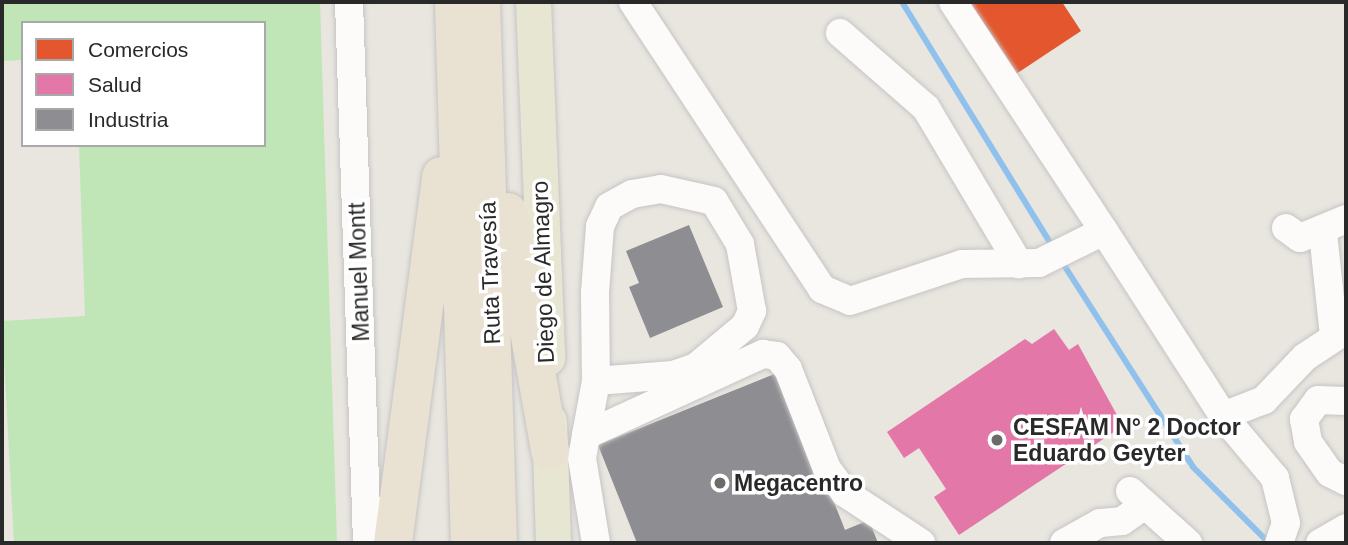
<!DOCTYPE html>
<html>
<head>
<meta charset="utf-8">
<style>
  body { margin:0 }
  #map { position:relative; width:1348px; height:545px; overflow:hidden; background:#e8e6df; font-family:Arial,sans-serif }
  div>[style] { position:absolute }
  .green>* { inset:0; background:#c0e5b7 }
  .shops>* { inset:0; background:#e4572e }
  .health>* { inset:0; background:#e377a8 }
  .industry>* { inset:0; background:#8d8d92 }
  .stream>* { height:6px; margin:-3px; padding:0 3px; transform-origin:3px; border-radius:3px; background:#90c0ec }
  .roads { filter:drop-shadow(0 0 2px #c6c4c5) drop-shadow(0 0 2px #c6c4c5) }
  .minor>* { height:28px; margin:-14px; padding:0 14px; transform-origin:14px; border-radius:14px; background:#fcfbfa }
  .major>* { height:35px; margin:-17.5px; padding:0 17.5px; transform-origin:17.5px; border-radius:17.5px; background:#e6e6d3 }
  .highway>* { height:38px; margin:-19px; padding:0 19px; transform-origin:19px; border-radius:19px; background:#e9e2d2 }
  .dots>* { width:19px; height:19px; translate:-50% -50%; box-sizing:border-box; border:4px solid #fff; border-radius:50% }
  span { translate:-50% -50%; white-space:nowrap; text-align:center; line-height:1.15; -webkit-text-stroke:7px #fff; paint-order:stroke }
  .street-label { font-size:23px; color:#292929 }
  .poi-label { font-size:23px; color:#292929; font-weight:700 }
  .left { translate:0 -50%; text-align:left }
  .frame { position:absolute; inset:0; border:4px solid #292929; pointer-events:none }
  .legend { position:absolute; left:21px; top:21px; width:245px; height:126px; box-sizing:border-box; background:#fff; border:2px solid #a9a9a9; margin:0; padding:9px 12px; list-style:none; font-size:21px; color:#292929 }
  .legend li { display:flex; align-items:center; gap:14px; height:35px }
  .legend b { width:35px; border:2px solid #a9a9a9 }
</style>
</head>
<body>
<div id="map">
  <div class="green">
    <i style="clip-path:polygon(2px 2px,320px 2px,337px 543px,14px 543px,2px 321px,85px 316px,79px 145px,264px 145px,264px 23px,23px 23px,23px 60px,2px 61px)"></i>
  </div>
  <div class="shops">
    <i style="clip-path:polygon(968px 2px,1062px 2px,1081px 31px,1016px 74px)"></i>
  </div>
  <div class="health">
    <i style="clip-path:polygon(1054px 329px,1069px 350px,1078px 344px,1123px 426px,959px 535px,934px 497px,946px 489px,919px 448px,904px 458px,887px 432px,1025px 339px,1032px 344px)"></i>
  </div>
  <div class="industry">
    <i style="clip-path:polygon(689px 225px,723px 307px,650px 338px,629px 287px,639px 283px,626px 251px)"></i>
    <i style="clip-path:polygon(782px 371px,845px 530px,869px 520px,878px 543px,637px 543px,598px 445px)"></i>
  </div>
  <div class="stream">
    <i style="left:902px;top:2px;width:284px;rotate:58.4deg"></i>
    <i style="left:1062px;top:262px;width:243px;rotate:57.4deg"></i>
    <i style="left:1193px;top:467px;width:107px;rotate:45deg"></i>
  </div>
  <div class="roads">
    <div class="minor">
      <i style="left:349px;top:2px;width:541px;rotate:88.09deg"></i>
      <i style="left:633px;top:2px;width:344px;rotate:56.6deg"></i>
      <i style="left:822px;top:289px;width:30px;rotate:23deg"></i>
      <i style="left:850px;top:301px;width:118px;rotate:-18.3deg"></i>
      <i style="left:962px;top:264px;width:77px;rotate:-0.7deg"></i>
      <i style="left:1039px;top:263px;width:72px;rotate:-26.2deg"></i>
      <i style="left:1104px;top:231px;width:274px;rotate:-123.4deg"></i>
      <i style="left:840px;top:33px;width:114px;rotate:41.1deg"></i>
      <i style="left:926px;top:108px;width:182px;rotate:59.2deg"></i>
      <i style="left:1286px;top:228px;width:17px;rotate:36deg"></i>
      <i style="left:1300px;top:238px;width:50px;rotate:-22.4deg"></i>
      <i style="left:1104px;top:231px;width:220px;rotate:57.2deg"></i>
      <i style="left:1223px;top:416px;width:81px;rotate:50deg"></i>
      <i style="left:1275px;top:478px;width:46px;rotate:76.3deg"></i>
      <i style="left:1286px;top:523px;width:21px;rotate:109deg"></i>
      <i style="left:1323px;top:233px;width:104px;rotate:83.9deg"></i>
      <i style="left:1346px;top:401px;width:28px;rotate:-178deg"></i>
      <i style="left:1318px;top:400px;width:24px;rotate:126deg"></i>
      <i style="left:1304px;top:419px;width:23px;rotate:80deg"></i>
      <i style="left:1308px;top:442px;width:38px;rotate:55deg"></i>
      <i style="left:1330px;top:473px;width:18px;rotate:27deg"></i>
      <i style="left:1223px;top:416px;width:44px;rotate:-21.3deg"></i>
      <i style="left:1264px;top:400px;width:59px;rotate:-46.4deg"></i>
      <i style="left:1305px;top:357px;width:49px;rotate:-33.4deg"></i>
      <i style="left:586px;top:435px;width:55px;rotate:-79.5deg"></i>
      <i style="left:596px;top:381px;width:77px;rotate:-4.5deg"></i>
      <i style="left:673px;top:375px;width:24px;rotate:-19deg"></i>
      <i style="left:696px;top:367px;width:64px;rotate:-39.9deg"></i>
      <i style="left:745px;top:326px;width:17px;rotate:-65deg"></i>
      <i style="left:752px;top:311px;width:68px;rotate:-100.2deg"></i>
      <i style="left:740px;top:244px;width:50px;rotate:-121.2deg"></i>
      <i style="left:714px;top:201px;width:54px;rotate:-167.2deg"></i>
      <i style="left:661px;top:189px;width:29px;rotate:170deg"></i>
      <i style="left:632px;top:194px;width:26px;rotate:151deg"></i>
      <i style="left:609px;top:207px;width:21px;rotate:115deg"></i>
      <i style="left:600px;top:226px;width:66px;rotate:94.3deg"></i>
      <i style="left:595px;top:292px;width:89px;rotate:89.4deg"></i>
      <i style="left:1130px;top:491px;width:78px;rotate:41.9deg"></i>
      <i style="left:596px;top:543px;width:86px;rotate:-99.4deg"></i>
      <i style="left:582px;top:458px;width:23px;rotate:-80deg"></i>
      <i style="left:586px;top:435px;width:195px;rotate:-24.6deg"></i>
      <i style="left:763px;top:354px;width:14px;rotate:8deg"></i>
      <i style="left:777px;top:356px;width:17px;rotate:50deg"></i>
      <i style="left:788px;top:369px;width:107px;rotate:68.7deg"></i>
      <i style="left:827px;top:469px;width:30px;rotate:53deg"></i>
      <i style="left:845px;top:493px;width:91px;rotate:33.3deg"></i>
      <i style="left:1064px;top:543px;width:41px;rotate:-29.1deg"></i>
      <i style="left:1100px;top:523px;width:22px;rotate:-5deg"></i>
      <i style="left:1122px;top:521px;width:28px;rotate:-35deg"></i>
      <i style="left:1320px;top:543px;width:30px;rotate:-30deg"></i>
    </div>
    <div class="major">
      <i style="left:533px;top:2px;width:356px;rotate:87.7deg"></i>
      <i style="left:549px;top:421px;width:122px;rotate:88.1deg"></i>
    </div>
    <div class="highway">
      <i style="left:454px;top:2px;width:541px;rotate:88.31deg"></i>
      <i style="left:481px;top:2px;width:541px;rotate:88.2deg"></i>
      <i style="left:508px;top:212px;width:243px;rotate:80deg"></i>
      <i style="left:393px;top:543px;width:370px;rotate:-82.5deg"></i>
    </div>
  </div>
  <div class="dots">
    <i style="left:997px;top:440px;background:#6c6b69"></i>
    <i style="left:720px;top:483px;background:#6c6b69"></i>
  </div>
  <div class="street-label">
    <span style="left:359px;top:272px;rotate:-92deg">Manuel Montt</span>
    <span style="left:543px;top:272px;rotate:-92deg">Diego de Almagro</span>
    <span style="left:490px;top:273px;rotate:-92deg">Ruta Travesía</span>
  </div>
  <div class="poi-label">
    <span class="left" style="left:1013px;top:440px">CESFAM N° 2 Doctor<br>Eduardo Geyter</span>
    <span class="left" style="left:734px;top:483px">Megacentro</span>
  </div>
  <div class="frame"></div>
  <ul class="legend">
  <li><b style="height:19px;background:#e4572e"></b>Comercios</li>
  <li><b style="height:19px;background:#e377a8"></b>Salud</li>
  <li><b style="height:19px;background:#8d8d92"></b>Industria</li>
  </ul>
</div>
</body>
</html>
